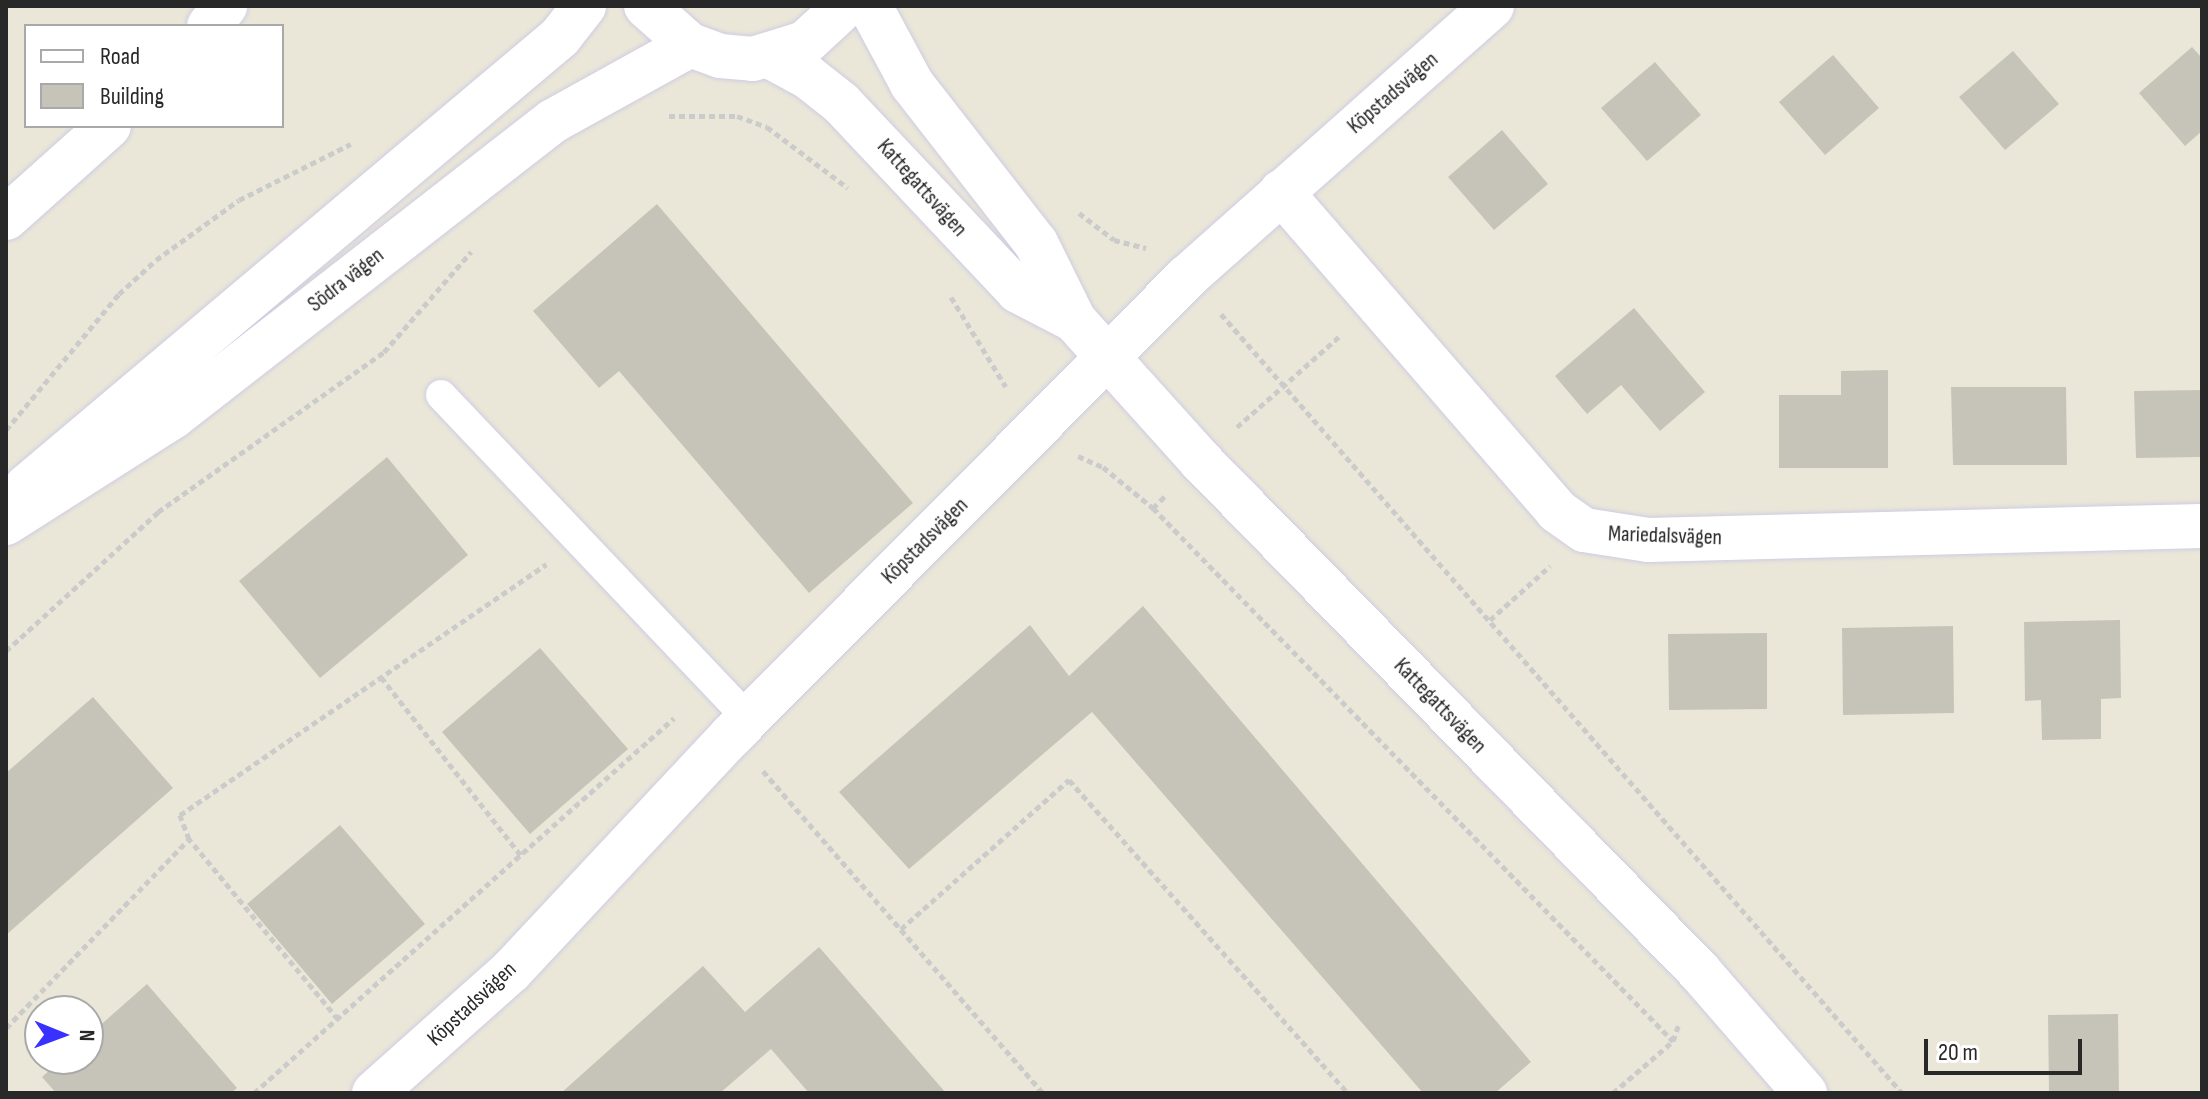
<!DOCTYPE html>
<html>
<head>
<meta charset="utf-8">
<style>
  body { margin:0 }
  #map { position:relative; width:2208px; height:1099px; overflow:hidden; background:#ebe7d8; font-family:"Sofia Sans Condensed",sans-serif }
  div>[style] { position:absolute }
  .building>* { inset:0; background:#c6c4b8 }
  .path>* { height:5px; margin-top:-2.5px; transform-origin:0; background:repeating-linear-gradient(90deg,#cbcbcb 0 6px,transparent 0 10px) }
  .roads { filter:drop-shadow(0 0 2px #cecde2) drop-shadow(0 0 2px #cecde2) }
  .service>* { height:30px; margin:-15px; padding:0 15px; transform-origin:15px; border-radius:15px; background:#fff }
  .minor>* { height:44px; margin:-22px; padding:0 22px; transform-origin:22px; border-radius:22px; background:#fff }
  .tertiary>* { height:44px; margin:-22px; padding:0 22px; transform-origin:22px; border-radius:22px; background:#fff }
  span { translate:-50% -50%; white-space:nowrap; text-align:center; line-height:1.15; -webkit-text-stroke:6px #fff; paint-order:stroke }
  .street-label { font-size:22px; color:#282828 }
  .frame { position:absolute; inset:0; border:8px solid #282828; pointer-events:none }
  .legend { position:absolute; left:24px; top:24px; width:260px; height:104px; box-sizing:border-box; background:#fff; border:2px solid #a9a9a9; margin:0; padding:10px 14px; list-style:none; font-size:24px; color:#282828 }
  .legend li { display:flex; align-items:center; gap:16px; height:40px }
  .legend b { width:40px; border:2px solid #a9a9a9 }
  .north { position:absolute; left:24px; top:995px; width:80px; height:80px; box-sizing:border-box; background:#fff; border:2px solid #a9a9a9; border-radius:50%; rotate:91deg; font-size:22px; font-weight:700; line-height:32px; text-align:center; color:#282828 }
  .north::after { content:''; display:block; margin:auto; width:28px; height:36px; background:#3931ff; clip-path:polygon(50% 0,100% 100%,50% 72%,0 100%) }
  .scale { position:absolute; left:1924px; top:1039px; width:158px; height:36px; box-sizing:border-box; border:4px solid #282828; border-top:0; padding-left:10px; font-size:24px; line-height:28px; white-space:nowrap; color:#282828; -webkit-text-stroke:6px #fff; paint-order:stroke }
</style>
</head>
<body>
<div id="map">
  <div class="building">
    <i style="clip-path:polygon(2192px 47px,2202px 58px,2202px 131px,2185px 146px,2139px 93px)"></i>
    <i style="clip-path:polygon(2013px 51px,2059px 104px,2005px 150px,1959px 97px)"></i>
    <i style="clip-path:polygon(1833px 55px,1879px 108px,1825px 155px,1779px 102px)"></i>
    <i style="clip-path:polygon(1655px 62px,1701px 115px,1647px 161px,1601px 108px)"></i>
    <i style="clip-path:polygon(1502px 130px,1548px 184px,1494px 230px,1448px 177px)"></i>
    <i style="clip-path:polygon(657px 204px,913px 503px,809px 593px,619px 371px,599px 388px,533px 311px)"></i>
    <i style="clip-path:polygon(1634px 308px,1705px 392px,1660px 431px,1621px 385px,1587px 414px,1555px 376px)"></i>
    <i style="clip-path:polygon(1888px 370px,1888px 468px,1779px 468px,1779px 395px,1841px 395px,1841px 371px)"></i>
    <i style="clip-path:polygon(1951px 387px,2066px 387px,2067px 465px,1953px 465px)"></i>
    <i style="clip-path:polygon(2202px 390px,2202px 457px,2136px 458px,2134px 391px)"></i>
    <i style="clip-path:polygon(387px 457px,468px 555px,320px 678px,239px 581px)"></i>
    <i style="clip-path:polygon(1143px 606px,1531px 1062px,1495px 1093px,1423px 1093px,1092px 712px,909px 869px,839px 792px,1030px 625px,1069px 676px)"></i>
    <i style="clip-path:polygon(2120px 620px,2121px 698px,2101px 699px,2101px 739px,2042px 740px,2041px 700px,2025px 701px,2024px 622px)"></i>
    <i style="clip-path:polygon(1953px 626px,1954px 713px,1843px 715px,1842px 628px)"></i>
    <i style="clip-path:polygon(1767px 633px,1767px 709px,1669px 710px,1668px 634px)"></i>
    <i style="clip-path:polygon(540px 648px,628px 749px,530px 834px,442px 732px)"></i>
    <i style="clip-path:polygon(93px 697px,173px 788px,6px 935px,6px 773px)"></i>
    <i style="clip-path:polygon(340px 825px,425px 924px,332px 1004px,247px 904px)"></i>
    <i style="clip-path:polygon(819px 947px,946px 1093px,809px 1093px,771px 1049px,720px 1093px,561px 1093px,703px 966px,745px 1012px)"></i>
    <i style="clip-path:polygon(147px 984px,237px 1088px,231px 1093px,56px 1093px,42px 1077px,62px 1059px,88px 1059px,88px 1036px)"></i>
    <i style="clip-path:polygon(2118px 1014px,2119px 1093px,2049px 1093px,2048px 1015px)"></i>
  </div>
  <div class="path">
    <i style="left:669px;top:116px;width:68px"></i>
    <i style="left:737px;top:116px;width:32px;rotate:20deg"></i>
    <i style="left:767px;top:127px;width:101px;rotate:37deg"></i>
    <i style="left:1079px;top:213px;width:44px;rotate:37.6deg"></i>
    <i style="left:1114px;top:240px;width:33px;rotate:14deg"></i>
    <i style="left:951px;top:297px;width:105px;rotate:58.6deg"></i>
    <i style="left:1221px;top:314px;width:1035px;rotate:48.84deg"></i>
    <i style="left:1237px;top:427px;width:137px;rotate:-41.5deg"></i>
    <i style="left:6px;top:430px;width:177px;rotate:-50.3deg"></i>
    <i style="left:119px;top:294px;width:50px;rotate:-42.6deg"></i>
    <i style="left:156px;top:260px;width:102px;rotate:-35.9deg"></i>
    <i style="left:239px;top:200px;width:125px;rotate:-26.6deg"></i>
    <i style="left:1078px;top:456px;width:27px;rotate:24deg"></i>
    <i style="left:1103px;top:467px;width:65px;rotate:39.4deg"></i>
    <i style="left:1153px;top:508px;width:18px;rotate:-45deg"></i>
    <i style="left:1153px;top:508px;width:745px;rotate:45.71deg"></i>
    <i style="left:1490px;top:620px;width:81px;rotate:-42deg"></i>
    <i style="left:6px;top:651px;width:206px;rotate:-42.4deg"></i>
    <i style="left:158px;top:512px;width:277px;rotate:-35.3deg"></i>
    <i style="left:384px;top:352px;width:133px;rotate:-49deg"></i>
    <i style="left:381px;top:677px;width:229px;rotate:51.9deg"></i>
    <i style="left:763px;top:771px;width:427px;rotate:49deg"></i>
    <i style="left:901px;top:929px;width:225px;rotate:-41.6deg"></i>
    <i style="left:1069px;top:780px;width:419px;rotate:48.3deg"></i>
    <i style="left:338px;top:1019px;width:234px;rotate:-129.6deg"></i>
    <i style="left:189px;top:839px;width:26px;rotate:-111deg"></i>
    <i style="left:180px;top:815px;width:444px;rotate:-34.4deg"></i>
    <i style="left:6px;top:1028px;width:263px;rotate:-45.9deg"></i>
    <i style="left:254px;top:1093px;width:563px;rotate:-41.76deg"></i>
    <i style="left:1613px;top:1093px;width:79px;rotate:-40.9deg"></i>
    <i style="left:1673px;top:1041px;width:18px;rotate:-71deg"></i>
  </div>
  <div class="roads">
    <div class="service">
      <i style="left:441px;top:395px;width:446px;rotate:46.5deg"></i>
    </div>
    <div class="minor">
      <i style="left:870px;top:6px;width:89px;rotate:61.7deg"></i>
      <i style="left:912px;top:84px;width:202px;rotate:52.1deg"></i>
      <i style="left:1036px;top:243px;width:86px;rotate:63.7deg"></i>
      <i style="left:209px;top:26px;width:26px;rotate:-51deg"></i>
      <i style="left:769px;top:56px;width:44px;rotate:28.3deg"></i>
      <i style="left:808px;top:77px;width:42px;rotate:38.2deg"></i>
      <i style="left:841px;top:103px;width:258px;rotate:46.7deg"></i>
      <i style="left:1018px;top:291px;width:63px;rotate:27.4deg"></i>
      <i style="left:1074px;top:320px;width:190px;rotate:48deg"></i>
      <i style="left:1201px;top:461px;width:713px;rotate:45.68deg"></i>
      <i style="left:1699px;top:971px;width:162px;rotate:49deg"></i>
      <i style="left:1281px;top:192px;width:422px;rotate:49.1deg"></i>
      <i style="left:1557px;top:511px;width:33px;rotate:35deg"></i>
      <i style="left:1584px;top:530px;width:65px;rotate:8.9deg"></i>
      <i style="left:1648px;top:540px;width:554px;rotate:-1.45deg"></i>
      <i style="left:6px;top:218px;width:138px;rotate:-41.8deg"></i>
      <i style="left:374px;top:1093px;width:183px;rotate:-41.7deg"></i>
      <i style="left:511px;top:971px;width:322px;rotate:-46.9deg"></i>
      <i style="left:731px;top:736px;width:647px;rotate:-45.19deg"></i>
      <i style="left:1187px;top:277px;width:408px;rotate:-41.6deg"></i>
    </div>
    <div class="tertiary">
      <i style="left:646px;top:6px;width:59px;rotate:41.6deg"></i>
      <i style="left:690px;top:45px;width:32px;rotate:20deg"></i>
      <i style="left:720px;top:56px;width:33px;rotate:5deg"></i>
      <i style="left:753px;top:59px;width:54px;rotate:-17.1deg"></i>
      <i style="left:805px;top:43px;width:54px;rotate:-42.8deg"></i>
      <i style="left:26px;top:487px;width:698px;rotate:-40.12deg"></i>
      <i style="left:560px;top:37px;width:39px;rotate:-52deg"></i>
      <i style="left:6px;top:523px;width:199px;rotate:-32.5deg"></i>
      <i style="left:174px;top:416px;width:480px;rotate:-37.9deg"></i>
      <i style="left:553px;top:121px;width:157px;rotate:-29deg"></i>
    </div>
  </div>
  <div class="street-label">
    <span style="left:1393px;top:93px;rotate:-41deg">Köpstadsvägen</span>
    <span style="left:922px;top:188px;rotate:48deg">Kattegattsvägen</span>
    <span style="left:346px;top:280px;rotate:-38deg">Södra vägen</span>
    <span style="left:1665px;top:536px;rotate:2deg">Mariedalsvägen</span>
    <span style="left:925px;top:541px;rotate:-45deg">Köpstadsvägen</span>
    <span style="left:1440px;top:706px;rotate:46deg">Kattegattsvägen</span>
    <span style="left:472px;top:1004px;rotate:-43deg">Köpstadsvägen</span>
  </div>
  <div class="frame"></div>
  <ul class="legend">
  <li><b style="height:10px;background:#fff"></b>Road</li>
  <li><b style="height:22px;background:#c6c4b8"></b>Building</li>
  </ul>
  <div class="north">N</div>
  <div class="scale">20 m</div>
</div>
</body>
</html>
